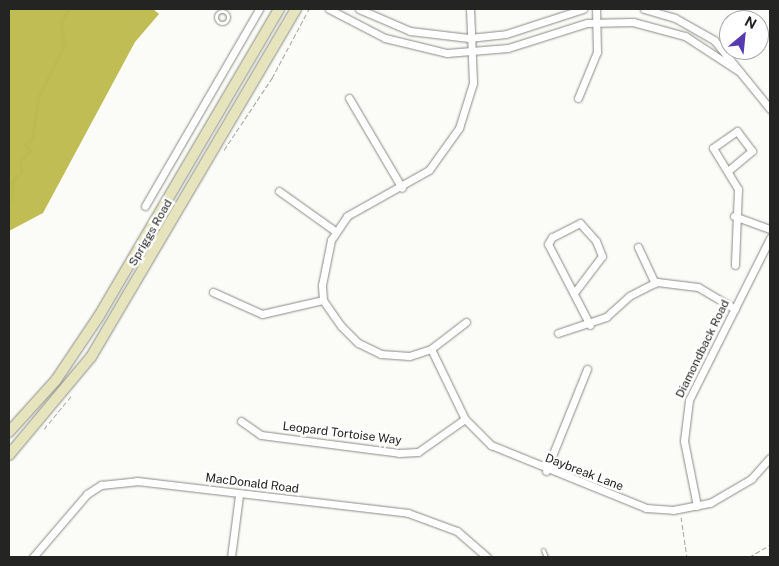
<!DOCTYPE html>
<html>
<head>
<meta charset="utf-8">
<style>
  body { margin:0 }
  #map { position:relative; width:779px; height:566px; overflow:hidden; background:#fbfcf7; font-family:"Public Sans",sans-serif }
  div>[style] { position:absolute }
  .forest>* { inset:0; background:#bfbd53 }
  .stream>* { height:2.5px; margin:-1.25px; padding:0 1.25px; transform-origin:1.25px; border-radius:1.25px; background:#bcbb50 }
  .path>* { height:1px; margin-top:-0.5px; transform-origin:0; background:repeating-linear-gradient(90deg,#a5a6a2 0 5px,transparent 0 7.5px) }
  .roads { filter:drop-shadow(0 0 1px #8a8a85) drop-shadow(0 0 1px #8a8a85) }
  .service>* { height:3px; margin:-1.5px; padding:0 1.5px; transform-origin:1.5px; border-radius:1.5px; background:#fff }
  .service>.ring { margin:-1.5px; padding:0; box-sizing:content-box; background:none; border:3px solid #fff; border-radius:50% }
  .minor>* { height:7px; margin:-3.5px; padding:0 3.5px; transform-origin:3.5px; border-radius:3.5px; background:#fff }
  .secondary>* { height:10px; margin:-5px; padding:0 5px; transform-origin:5px; border-radius:5px; background:#e5e4bd }
  span { translate:-50% -50%; white-space:nowrap; text-align:center; line-height:1.15; -webkit-text-stroke:5px #fff; paint-order:stroke }
  .street-label { font-size:12px; color:#242422 }
  .frame { position:absolute; inset:0; border:10px solid #242422; pointer-events:none }
  .north { position:absolute; left:719px; top:10px; width:50px; height:50px; box-sizing:border-box; background:#fff; border:1px solid #a7a7a7; border-radius:50%; rotate:28deg; font-size:14px; font-weight:700; line-height:20px; text-align:center; color:#242422 }
  .north::after { content:''; display:block; margin:auto; width:18px; height:22px; background:#573ab2; clip-path:polygon(50% 0,100% 100%,50% 72%,0 100%) }
</style>
</head>
<body>
<div id="map">
  <div class="forest">
    <i style="clip-path:polygon(10px 9px,153px 9px,159px 14px,135px 42px,43px 213px,9px 231px)"></i>
  </div>
  <div class="stream">
    <i style="left:9px;top:200px;width:4px"></i>
    <i style="left:13px;top:200px;width:18px;rotate:-93deg"></i>
    <i style="left:12px;top:182px;width:13px;rotate:-48deg"></i>
    <i style="left:21px;top:172px;width:12px;rotate:-90deg"></i>
    <i style="left:21px;top:160px;width:13px;rotate:-45deg"></i>
    <i style="left:30px;top:151px;width:8px;rotate:-130deg"></i>
    <i style="left:25px;top:145px;width:9px;rotate:-36deg"></i>
    <i style="left:32px;top:140px;width:42px;rotate:-81.9deg"></i>
    <i style="left:38px;top:98px;width:59px;rotate:-63.9deg"></i>
    <i style="left:64px;top:45px;width:22px;rotate:-98deg"></i>
    <i style="left:61px;top:23px;width:16px;rotate:-60deg"></i>
  </div>
  <div class="path">
    <i style="left:224px;top:150px;width:87px;rotate:-56.3deg"></i>
    <i style="left:272px;top:78px;width:78px;rotate:-61.8deg"></i>
    <i style="left:44px;top:429px;width:44px;rotate:-50.5deg"></i>
    <i style="left:681px;top:517px;width:40px;rotate:81.5deg"></i>
    <i style="left:749px;top:557px;width:24px;rotate:-30deg"></i>
  </div>
  <div class="roads">
    <div class="service">
      <i class="ring" style="left:216px;top:11px;width:9px;height:9px"></i>
      <i style="left:543px;top:550px;width:8px;rotate:67deg"></i>
    </div>
    <div class="minor">
      <i style="left:329px;top:9px;width:63px;rotate:27.4deg"></i>
      <i style="left:385px;top:38px;width:64px;rotate:13.6deg"></i>
      <i style="left:447px;top:53px;width:61px;rotate:-4.7deg"></i>
      <i style="left:508px;top:48px;width:83px;rotate:-17.6deg"></i>
      <i style="left:587px;top:23px;width:46px;rotate:-1.2deg"></i>
      <i style="left:633px;top:22px;width:54px;rotate:15.1deg"></i>
      <i style="left:685px;top:36px;width:66px;rotate:33.2deg"></i>
      <i style="left:359px;top:9px;width:56px;rotate:23.3deg"></i>
      <i style="left:410px;top:31px;width:59px;rotate:6.8deg"></i>
      <i style="left:469px;top:38px;width:37px;rotate:-6deg"></i>
      <i style="left:506px;top:34px;width:81px;rotate:-18deg"></i>
      <i style="left:644px;top:9px;width:32px;rotate:16deg"></i>
      <i style="left:675px;top:18px;width:45px;rotate:29.4deg"></i>
      <i style="left:714px;top:40px;width:89px;rotate:50.9deg"></i>
      <i style="left:349px;top:98px;width:104px;rotate:59.5deg"></i>
      <i style="left:578px;top:98px;width:50px;rotate:-67.6deg"></i>
      <i style="left:597px;top:52px;width:43px;rotate:-91.3deg"></i>
      <i style="left:729px;top:170px;width:30px;rotate:-40deg"></i>
      <i style="left:752px;top:151px;width:25px;rotate:-127deg"></i>
      <i style="left:737px;top:131px;width:29px;rotate:145deg"></i>
      <i style="left:713px;top:148px;width:48px;rotate:58.6deg"></i>
      <i style="left:738px;top:189px;width:76px;rotate:92.3deg"></i>
      <i style="left:279px;top:191px;width:69px;rotate:35.5deg"></i>
      <i style="left:145px;top:206px;width:228px;rotate:-59.9deg"></i>
      <i style="left:734px;top:216px;width:38px;rotate:20deg"></i>
      <i style="left:638px;top:247px;width:40px;rotate:65deg"></i>
      <i style="left:213px;top:292px;width:54px;rotate:24.2deg"></i>
      <i style="left:262px;top:314px;width:63px;rotate:-12.9deg"></i>
      <i style="left:574px;top:293px;width:46px;rotate:-52.9deg"></i>
      <i style="left:602px;top:256px;width:16px;rotate:-112deg"></i>
      <i style="left:596px;top:241px;width:24px;rotate:-132deg"></i>
      <i style="left:580px;top:223px;width:31px;rotate:153deg"></i>
      <i style="left:552px;top:237px;width:8px;rotate:120deg"></i>
      <i style="left:548px;top:244px;width:91px;rotate:62.6deg"></i>
      <i style="left:466px;top:322px;width:44px;rotate:142.4deg"></i>
      <i style="left:431px;top:349px;width:23px;rotate:162deg"></i>
      <i style="left:409px;top:356px;width:28px;rotate:-176deg"></i>
      <i style="left:381px;top:354px;width:25px;rotate:-154deg"></i>
      <i style="left:358px;top:343px;width:24px;rotate:-135deg"></i>
      <i style="left:341px;top:326px;width:32px;rotate:-125deg"></i>
      <i style="left:323px;top:300px;width:15px;rotate:-94deg"></i>
      <i style="left:322px;top:285px;width:46px;rotate:-78.7deg"></i>
      <i style="left:331px;top:240px;width:29px;rotate:-56deg"></i>
      <i style="left:347px;top:216px;width:94px;rotate:-29.3deg"></i>
      <i style="left:429px;top:170px;width:52px;rotate:-54.5deg"></i>
      <i style="left:459px;top:128px;width:47px;rotate:-72.7deg"></i>
      <i style="left:473px;top:83px;width:74px;rotate:-92.3deg"></i>
      <i style="left:558px;top:333px;width:51px;rotate:-18.4deg"></i>
      <i style="left:606px;top:317px;width:31px;rotate:-42deg"></i>
      <i style="left:629px;top:296px;width:31px;rotate:-27deg"></i>
      <i style="left:657px;top:282px;width:41px;rotate:7deg"></i>
      <i style="left:698px;top:287px;width:43px;rotate:30.7deg"></i>
      <i style="left:431px;top:349px;width:78px;rotate:64.1deg"></i>
      <i style="left:465px;top:419px;width:37px;rotate:45deg"></i>
      <i style="left:491px;top:445px;width:167px;rotate:22.1deg"></i>
      <i style="left:646px;top:508px;width:27px;rotate:4deg"></i>
      <i style="left:673px;top:510px;width:38px;rotate:-11deg"></i>
      <i style="left:710px;top:503px;width:48px;rotate:-30.3deg"></i>
      <i style="left:751px;top:479px;width:28px;rotate:-48deg"></i>
      <i style="left:241px;top:421px;width:24px;rotate:35deg"></i>
      <i style="left:261px;top:435px;width:139px;rotate:7.4deg"></i>
      <i style="left:399px;top:453px;width:19px;rotate:-3deg"></i>
      <i style="left:418px;top:452px;width:57px;rotate:-35.1deg"></i>
      <i style="left:546px;top:471px;width:110px;rotate:-68.1deg"></i>
      <i style="left:697px;top:506px;width:66px;rotate:-101.3deg"></i>
      <i style="left:684px;top:441px;width:41px;rotate:-83deg"></i>
      <i style="left:689px;top:400px;width:181px;rotate:-63.4deg"></i>
      <i style="left:33px;top:557px;width:83px;rotate:-49.4deg"></i>
      <i style="left:87px;top:494px;width:17px;rotate:-33deg"></i>
      <i style="left:101px;top:485px;width:36px;rotate:-6deg"></i>
      <i style="left:137px;top:481px;width:273px;rotate:6.7deg"></i>
      <i style="left:408px;top:513px;width:52px;rotate:20.2deg"></i>
      <i style="left:457px;top:531px;width:40px;rotate:41deg"></i>
      <i style="left:231px;top:557px;width:63px;rotate:-82.6deg"></i>
    </div>
    <div class="secondary">
      <i style="left:9px;top:432px;width:70px;rotate:-47.9deg"></i>
      <i style="left:56px;top:380px;width:77px;rotate:-56.1deg"></i>
      <i style="left:99px;top:316px;width:356px;rotate:-59.6deg"></i>
      <i style="left:9px;top:455px;width:128px;rotate:-50.1deg"></i>
      <i style="left:91px;top:357px;width:404px;rotate:-59.5deg"></i>
    </div>
  </div>
  <div class="street-label">
    <span style="left:151px;top:233px;rotate:-60deg">Spriggs Road</span>
    <span style="left:703px;top:349px;rotate:-64deg">Diamondback Road</span>
    <span style="left:342px;top:434px;rotate:7deg">Leopard Tortoise Way</span>
    <span style="left:584px;top:473px;rotate:21deg">Daybreak Lane</span>
    <span style="left:252px;top:484px;rotate:7deg">MacDonald Road</span>
  </div>
  <div class="frame"></div>
  <div class="north">N</div>
</div>
</body>
</html>
